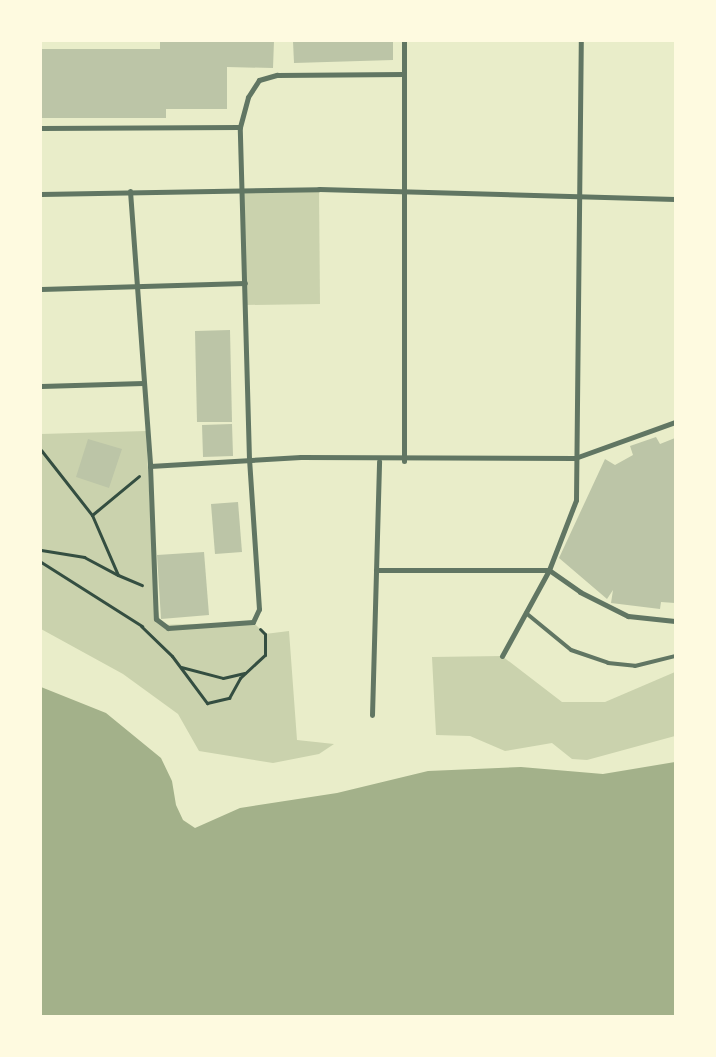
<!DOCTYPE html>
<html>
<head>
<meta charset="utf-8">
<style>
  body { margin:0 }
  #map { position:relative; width:716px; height:1057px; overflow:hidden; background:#e9edc9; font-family:"Alegreya Sans",sans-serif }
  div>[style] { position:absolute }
  .green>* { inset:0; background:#cad2ad }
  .water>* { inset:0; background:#a3b18a }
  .building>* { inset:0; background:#bcc5a7 }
  .path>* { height:3px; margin:-1.5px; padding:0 1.5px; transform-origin:1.5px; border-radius:1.5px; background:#344e41 }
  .service>* { height:4px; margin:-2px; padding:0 2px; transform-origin:2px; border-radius:2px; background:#617663 }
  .minor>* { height:5px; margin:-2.5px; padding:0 2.5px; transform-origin:2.5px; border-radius:2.5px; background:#617663 }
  span { translate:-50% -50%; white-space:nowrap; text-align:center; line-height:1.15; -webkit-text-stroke:4px #fefae0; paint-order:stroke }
  .frame { position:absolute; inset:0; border:42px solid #fefae0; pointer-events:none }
</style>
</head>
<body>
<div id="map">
  <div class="green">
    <i style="clip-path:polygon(319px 189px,320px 304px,246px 305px,244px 190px)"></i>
    <i style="clip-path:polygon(146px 431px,154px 590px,161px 625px,253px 622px,265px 634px,289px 631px,297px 740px,334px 744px,319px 754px,273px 763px,199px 751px,178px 714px,123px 674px,41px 629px,41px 434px)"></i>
    <i style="clip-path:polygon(502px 656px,562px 702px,605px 702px,675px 672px,675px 736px,587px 760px,572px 759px,552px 743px,505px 751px,470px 736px,436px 735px,432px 657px)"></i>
  </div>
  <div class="water">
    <i style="clip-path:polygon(41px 687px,106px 713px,161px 758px,172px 781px,176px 805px,183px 820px,195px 828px,240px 808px,337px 793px,428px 771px,521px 767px,603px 774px,675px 762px,675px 1016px,41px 1016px)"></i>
  </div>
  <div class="building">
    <i style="clip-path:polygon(160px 41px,274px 41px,273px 68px,227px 67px,227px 109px,166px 109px,166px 118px,41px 118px,41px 49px,160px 49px)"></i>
    <i style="clip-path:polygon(293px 41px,393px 41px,393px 60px,294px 63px)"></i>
    <i style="clip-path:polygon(230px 330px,232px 422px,197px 422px,195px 331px)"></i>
    <i style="clip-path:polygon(232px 424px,233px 456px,203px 457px,202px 425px)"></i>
    <i style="clip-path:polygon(656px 437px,660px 444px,675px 438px,675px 603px,661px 602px,660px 609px,611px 603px,613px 590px,607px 599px,559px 558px,605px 459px,615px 465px,633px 455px,630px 446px)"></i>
    <i style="clip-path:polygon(88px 439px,122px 449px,109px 488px,76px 477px)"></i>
    <i style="clip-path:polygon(238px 502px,242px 552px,215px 554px,211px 504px)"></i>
    <i style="clip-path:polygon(204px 552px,209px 615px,161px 619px,157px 555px)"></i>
  </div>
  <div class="path">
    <i style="left:41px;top:450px;width:83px;rotate:51.9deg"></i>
    <i style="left:92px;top:515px;width:61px;rotate:-39.7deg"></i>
    <i style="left:92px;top:515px;width:65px;rotate:66.6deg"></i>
    <i style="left:118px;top:575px;width:26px;rotate:23deg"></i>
    <i style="left:41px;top:550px;width:44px;rotate:9.2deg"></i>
    <i style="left:84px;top:557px;width:38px;rotate:28deg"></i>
    <i style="left:41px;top:562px;width:120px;rotate:32.4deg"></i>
    <i style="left:141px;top:626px;width:43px;rotate:44.1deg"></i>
    <i style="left:172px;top:656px;width:59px;rotate:53.3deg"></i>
    <i style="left:207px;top:703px;width:23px;rotate:-13deg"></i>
    <i style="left:229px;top:698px;width:23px;rotate:-61deg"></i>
    <i style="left:240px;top:678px;width:34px;rotate:-43deg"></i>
    <i style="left:265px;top:655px;width:21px;rotate:-90deg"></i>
    <i style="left:265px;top:634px;width:7px;rotate:-135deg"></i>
    <i style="left:181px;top:667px;width:43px;rotate:14.7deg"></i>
    <i style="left:223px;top:678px;width:22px;rotate:-13deg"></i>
  </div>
  <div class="service">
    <i style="left:526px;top:613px;width:58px;rotate:39.4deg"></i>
    <i style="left:571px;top:650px;width:39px;rotate:19deg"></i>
    <i style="left:608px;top:663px;width:27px;rotate:6deg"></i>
    <i style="left:635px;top:666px;width:41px;rotate:-14deg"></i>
  </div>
  <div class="minor">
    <i style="left:41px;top:128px;width:199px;rotate:-0.3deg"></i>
    <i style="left:130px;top:191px;width:276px;rotate:85.8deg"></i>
    <i style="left:150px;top:466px;width:153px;rotate:87.8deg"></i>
    <i style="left:156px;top:619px;width:15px;rotate:37deg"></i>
    <i style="left:168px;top:628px;width:85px;rotate:-4deg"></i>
    <i style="left:253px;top:622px;width:14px;rotate:-65deg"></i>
    <i style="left:259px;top:609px;width:150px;rotate:-93.8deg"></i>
    <i style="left:249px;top:459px;width:332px;rotate:-91.6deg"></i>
    <i style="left:240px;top:127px;width:31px;rotate:-75deg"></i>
    <i style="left:248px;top:97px;width:20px;rotate:-57deg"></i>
    <i style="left:259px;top:80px;width:19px;rotate:-16deg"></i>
    <i style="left:277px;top:75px;width:127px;rotate:-0.5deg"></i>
    <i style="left:41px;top:194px;width:278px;rotate:-1deg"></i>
    <i style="left:319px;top:189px;width:356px;rotate:1.6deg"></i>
    <i style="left:41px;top:289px;width:204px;rotate:-1.7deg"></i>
    <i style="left:41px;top:386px;width:102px;rotate:-1.7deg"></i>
    <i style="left:404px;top:461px;width:420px;rotate:-90deg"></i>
    <i style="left:150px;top:466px;width:151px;rotate:-3.4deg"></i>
    <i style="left:301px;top:457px;width:274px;rotate:0.2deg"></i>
    <i style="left:575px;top:458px;width:106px;rotate:-19.8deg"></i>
    <i style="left:376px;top:570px;width:173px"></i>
    <i style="left:549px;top:570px;width:38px;rotate:35deg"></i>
    <i style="left:580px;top:592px;width:54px;rotate:26.6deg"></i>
    <i style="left:628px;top:616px;width:47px;rotate:6.1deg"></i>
    <i style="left:502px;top:656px;width:98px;rotate:-61.3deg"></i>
    <i style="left:549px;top:570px;width:75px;rotate:-68.9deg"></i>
    <i style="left:576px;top:500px;width:459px;rotate:-89.4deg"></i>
    <i style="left:372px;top:715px;width:254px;rotate:-88.4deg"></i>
  </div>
  <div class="frame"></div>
</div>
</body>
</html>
